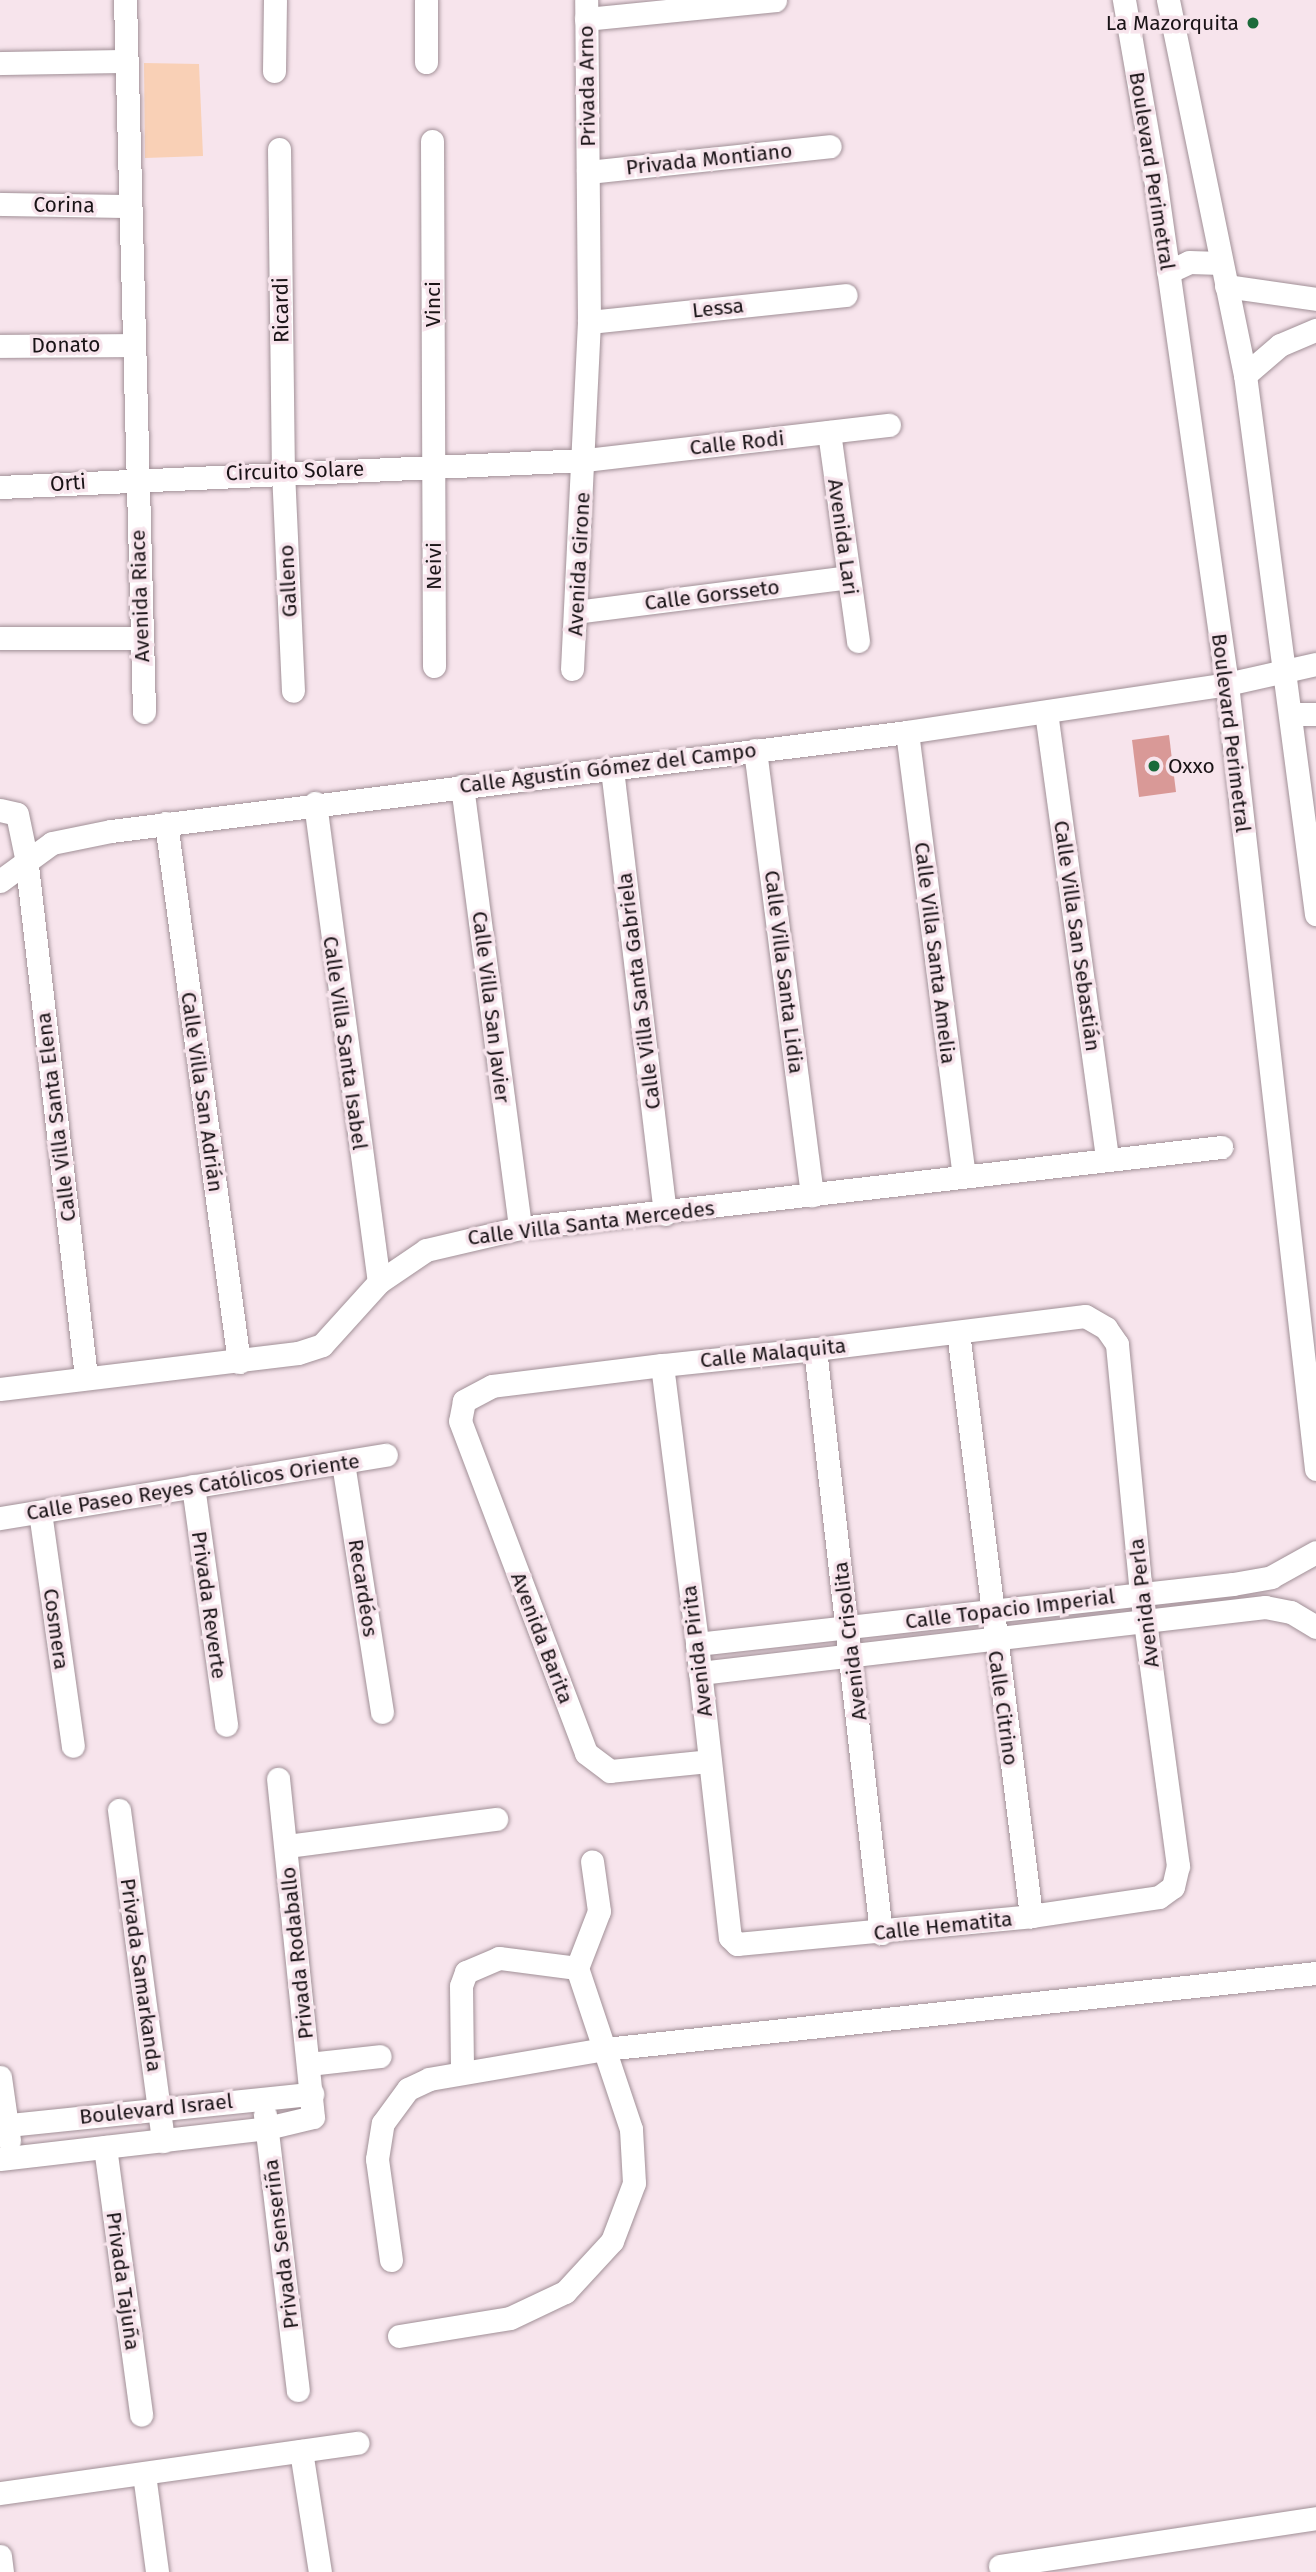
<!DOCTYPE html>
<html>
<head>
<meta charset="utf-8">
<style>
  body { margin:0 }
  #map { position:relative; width:1316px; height:2572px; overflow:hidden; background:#f7e4ec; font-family:"Fira Sans",sans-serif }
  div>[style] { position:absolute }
  .green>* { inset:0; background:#f9d0b6 }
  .building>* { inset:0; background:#d99997 }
  .roads { filter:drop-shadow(0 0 2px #a19097) drop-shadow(0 0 2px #a19097) }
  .minor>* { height:23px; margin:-11.5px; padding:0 11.5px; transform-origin:11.5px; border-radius:11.5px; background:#fff }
  .dots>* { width:19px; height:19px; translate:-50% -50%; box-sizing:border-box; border:4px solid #f7e4ec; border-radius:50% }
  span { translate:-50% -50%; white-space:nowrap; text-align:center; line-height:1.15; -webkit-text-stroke:7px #f7e4ec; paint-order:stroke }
  .poi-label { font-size:21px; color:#191316 }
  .right { translate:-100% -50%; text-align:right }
  .left { translate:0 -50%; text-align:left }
  .street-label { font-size:21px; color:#191316 }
</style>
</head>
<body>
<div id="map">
  <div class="green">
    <i style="clip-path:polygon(144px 63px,199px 64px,203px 156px,145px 158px)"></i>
  </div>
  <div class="building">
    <i style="clip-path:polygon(1169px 735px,1176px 792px,1139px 797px,1132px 740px)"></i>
  </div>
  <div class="roads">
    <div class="minor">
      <i style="left:125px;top:0;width:712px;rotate:88.47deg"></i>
      <i style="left:1124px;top:0;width:181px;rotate:80.1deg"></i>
      <i style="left:1155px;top:178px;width:511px;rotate:81.9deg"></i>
      <i style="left:1227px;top:684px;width:790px;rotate:83.53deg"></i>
      <i style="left:1168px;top:0;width:383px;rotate:78.4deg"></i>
      <i style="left:1245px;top:375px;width:544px;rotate:82.5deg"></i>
      <i style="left:586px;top:19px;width:190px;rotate:-5.7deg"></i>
      <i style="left:426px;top:62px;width:62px;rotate:-90deg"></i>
      <i style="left:0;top:63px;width:125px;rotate:-0.9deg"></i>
      <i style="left:274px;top:71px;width:71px;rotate:-89.2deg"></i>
      <i style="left:432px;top:141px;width:525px;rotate:89.78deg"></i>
      <i style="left:279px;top:149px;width:322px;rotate:89.3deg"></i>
      <i style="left:283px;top:471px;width:220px;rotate:87.4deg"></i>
      <i style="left:588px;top:172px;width:243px;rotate:-6.1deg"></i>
      <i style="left:0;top:204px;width:128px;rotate:0.9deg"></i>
      <i style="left:1168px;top:272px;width:23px;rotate:-25deg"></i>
      <i style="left:1189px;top:262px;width:32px;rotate:2deg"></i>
      <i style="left:1226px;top:286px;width:91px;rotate:8.2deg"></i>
      <i style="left:589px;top:322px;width:258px;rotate:-6deg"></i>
      <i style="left:0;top:346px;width:132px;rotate:-0.4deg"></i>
      <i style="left:1245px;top:375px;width:46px;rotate:-40.6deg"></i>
      <i style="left:1280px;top:345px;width:39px;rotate:-23deg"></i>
      <i style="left:829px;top:432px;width:211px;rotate:82.1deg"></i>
      <i style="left:0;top:487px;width:586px;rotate:-2.64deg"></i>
      <i style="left:585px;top:460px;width:306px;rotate:-6.6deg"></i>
      <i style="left:576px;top:612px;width:274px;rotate:-7.3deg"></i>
      <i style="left:0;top:638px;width:141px"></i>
      <i style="left:572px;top:669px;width:347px;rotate:-87.2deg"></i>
      <i style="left:589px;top:322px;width:322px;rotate:-90.5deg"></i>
      <i style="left:1046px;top:712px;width:451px;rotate:82.2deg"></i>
      <i style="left:1291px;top:714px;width:25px"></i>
      <i style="left:907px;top:732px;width:447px;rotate:82.7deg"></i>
      <i style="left:755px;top:750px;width:449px;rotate:82.7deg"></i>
      <i style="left:612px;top:769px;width:448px;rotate:83.2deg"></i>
      <i style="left:462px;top:786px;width:446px;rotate:82.5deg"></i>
      <i style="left:315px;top:803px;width:483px;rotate:82.4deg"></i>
      <i style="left:0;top:810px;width:17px;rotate:13deg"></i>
      <i style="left:17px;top:814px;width:44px;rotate:78.2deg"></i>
      <i style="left:26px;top:857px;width:523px;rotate:83.42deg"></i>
      <i style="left:166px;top:823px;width:544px;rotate:82.29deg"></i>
      <i style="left:0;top:881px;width:64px;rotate:-36.2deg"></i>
      <i style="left:52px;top:843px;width:60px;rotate:-11.5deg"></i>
      <i style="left:111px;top:831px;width:802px;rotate:-7.09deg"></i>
      <i style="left:907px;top:732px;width:324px;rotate:-8.5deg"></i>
      <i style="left:1227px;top:684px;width:91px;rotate:-12.7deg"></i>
      <i style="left:958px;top:1332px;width:589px;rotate:82.87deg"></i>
      <i style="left:815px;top:1349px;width:588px;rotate:83.55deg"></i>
      <i style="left:662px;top:1365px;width:281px;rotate:82.8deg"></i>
      <i style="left:697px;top:1644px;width:295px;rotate:83.6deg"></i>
      <i style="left:730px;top:1937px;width:10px;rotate:45deg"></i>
      <i style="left:737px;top:1944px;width:295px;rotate:-5.4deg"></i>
      <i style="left:1031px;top:1916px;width:129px;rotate:-8.4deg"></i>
      <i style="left:1159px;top:1897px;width:17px;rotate:-36deg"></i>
      <i style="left:1173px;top:1887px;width:22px;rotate:-77deg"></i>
      <i style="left:1178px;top:1866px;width:275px;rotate:-97.7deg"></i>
      <i style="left:1141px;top:1594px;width:251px;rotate:-95.5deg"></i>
      <i style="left:1117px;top:1344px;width:19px;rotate:-125deg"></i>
      <i style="left:1106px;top:1328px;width:24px;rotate:-150deg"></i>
      <i style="left:1085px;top:1316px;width:272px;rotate:173deg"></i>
      <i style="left:815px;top:1349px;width:154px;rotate:174deg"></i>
      <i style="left:662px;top:1365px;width:171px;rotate:173deg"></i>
      <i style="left:492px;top:1386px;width:32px;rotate:152deg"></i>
      <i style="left:464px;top:1401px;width:20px;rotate:101deg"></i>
      <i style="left:460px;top:1421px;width:355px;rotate:69.2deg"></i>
      <i style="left:586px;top:1753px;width:30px;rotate:37deg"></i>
      <i style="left:610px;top:1771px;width:100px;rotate:-5.7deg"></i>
      <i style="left:0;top:1389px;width:300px;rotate:-6.9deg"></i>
      <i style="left:298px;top:1353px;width:25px;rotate:-18deg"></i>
      <i style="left:322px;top:1345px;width:85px;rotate:-47.9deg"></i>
      <i style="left:379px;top:1282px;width:57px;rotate:-34.2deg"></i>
      <i style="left:426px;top:1250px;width:97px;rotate:-13.2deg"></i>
      <i style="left:520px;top:1228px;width:706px;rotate:-6.59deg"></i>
      <i style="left:343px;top:1463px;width:252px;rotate:81.1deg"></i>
      <i style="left:193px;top:1486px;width:241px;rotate:82.1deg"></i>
      <i style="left:40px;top:1512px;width:236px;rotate:82deg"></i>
      <i style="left:0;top:1518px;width:391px;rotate:-9.3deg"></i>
      <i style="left:697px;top:1644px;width:539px;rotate:-6.39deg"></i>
      <i style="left:1233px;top:1584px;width:39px;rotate:-10deg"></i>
      <i style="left:1271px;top:1577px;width:51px;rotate:-29.1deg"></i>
      <i style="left:700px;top:1673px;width:569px;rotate:-6.66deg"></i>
      <i style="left:1265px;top:1607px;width:26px;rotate:11deg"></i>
      <i style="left:1291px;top:1612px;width:29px;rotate:31deg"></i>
      <i style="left:119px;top:1810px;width:334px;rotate:82.4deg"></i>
      <i style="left:287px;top:1846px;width:211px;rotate:-7.4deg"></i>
      <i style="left:577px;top:1968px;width:61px;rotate:-68.9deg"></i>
      <i style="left:599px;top:1911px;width:50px;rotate:-98deg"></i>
      <i style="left:309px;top:2064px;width:71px;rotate:-6.4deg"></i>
      <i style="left:0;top:2077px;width:64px;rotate:81.9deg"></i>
      <i style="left:265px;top:2115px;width:277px;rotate:83.2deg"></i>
      <i style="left:0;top:2126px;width:314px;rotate:-5.9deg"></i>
      <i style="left:105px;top:2147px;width:270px;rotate:82.3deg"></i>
      <i style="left:0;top:2159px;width:269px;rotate:-6.6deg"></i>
      <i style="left:267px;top:2128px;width:47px;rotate:-13.4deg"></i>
      <i style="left:313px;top:2117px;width:340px;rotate:-95.9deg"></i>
      <i style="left:391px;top:2260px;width:102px;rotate:-97.9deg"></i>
      <i style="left:377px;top:2159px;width:36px;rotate:-81deg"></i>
      <i style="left:383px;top:2123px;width:42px;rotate:-53.7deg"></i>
      <i style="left:408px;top:2089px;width:23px;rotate:-25deg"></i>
      <i style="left:429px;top:2079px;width:179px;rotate:-9.7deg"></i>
      <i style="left:605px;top:2049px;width:715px;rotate:-6.1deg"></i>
      <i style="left:399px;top:2336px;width:112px;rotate:-9.2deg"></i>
      <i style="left:510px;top:2318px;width:61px;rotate:-25.3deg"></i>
      <i style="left:565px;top:2292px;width:69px;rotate:-47.3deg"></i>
      <i style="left:612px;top:2241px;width:62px;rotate:-69.2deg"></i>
      <i style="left:634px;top:2183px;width:54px;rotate:-93.2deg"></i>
      <i style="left:631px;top:2129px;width:170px;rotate:-108.5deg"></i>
      <i style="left:577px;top:1968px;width:79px;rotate:-172.7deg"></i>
      <i style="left:499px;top:1958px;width:36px;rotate:157deg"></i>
      <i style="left:466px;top:1972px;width:15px;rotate:110deg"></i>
      <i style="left:461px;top:1986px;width:84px;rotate:89.3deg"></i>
      <i style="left:301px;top:2451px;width:122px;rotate:81.1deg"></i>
      <i style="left:144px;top:2474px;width:99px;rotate:82.4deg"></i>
      <i style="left:0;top:2493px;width:361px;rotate:-8deg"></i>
      <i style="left:0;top:2556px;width:16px;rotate:83deg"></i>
      <i style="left:1000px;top:2566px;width:320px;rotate:-8.6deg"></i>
    </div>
  </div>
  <div class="dots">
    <i style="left:1253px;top:23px;background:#1b6a3a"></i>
    <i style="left:1154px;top:766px;background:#1b6a3a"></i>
  </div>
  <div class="poi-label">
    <span class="right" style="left:1239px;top:23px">La Mazorquita</span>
    <span class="left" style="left:1168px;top:766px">Oxxo</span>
  </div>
  <div class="street-label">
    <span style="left:587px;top:86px;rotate:-91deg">Privada Arno</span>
    <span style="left:709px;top:159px;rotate:-6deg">Privada Montiano</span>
    <span style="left:1152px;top:171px;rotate:81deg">Boulevard Perimetral</span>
    <span style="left:64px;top:205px;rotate:1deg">Corina</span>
    <span style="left:433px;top:304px;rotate:-90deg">Vinci</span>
    <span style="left:718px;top:308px;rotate:-6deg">Lessa</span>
    <span style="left:281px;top:310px;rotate:-91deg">Ricardi</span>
    <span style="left:66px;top:345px;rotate:-1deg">Donato</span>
    <span style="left:737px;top:443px;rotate:-6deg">Calle Rodi</span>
    <span style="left:295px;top:471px;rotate:-2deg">Circuito Solare</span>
    <span style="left:68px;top:483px;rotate:-4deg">Orti</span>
    <span style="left:843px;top:537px;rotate:82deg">Avenida Lari</span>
    <span style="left:579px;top:564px;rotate:-87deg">Avenida Girone</span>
    <span style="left:434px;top:566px;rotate:-90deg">Neivi</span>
    <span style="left:288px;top:581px;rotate:-93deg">Galleno</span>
    <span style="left:712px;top:595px;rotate:-7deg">Calle Gorsseto</span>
    <span style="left:140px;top:596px;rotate:-92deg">Avenida Riace</span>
    <span style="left:1231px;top:733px;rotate:83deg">Boulevard Perimetral</span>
    <span style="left:608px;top:768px;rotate:-7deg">Calle Agustín Gómez del Campo</span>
    <span style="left:1077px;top:936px;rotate:82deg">Calle Villa San Sebastián</span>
    <span style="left:935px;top:953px;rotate:83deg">Calle Villa Santa Amelia</span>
    <span style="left:784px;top:972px;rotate:83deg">Calle Villa Santa Lidia</span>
    <span style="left:639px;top:991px;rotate:-97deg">Calle Villa Santa Gabriela</span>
    <span style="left:491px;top:1007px;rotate:83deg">Calle Villa San Javier</span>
    <span style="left:345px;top:1043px;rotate:82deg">Calle Villa Santa Isabel</span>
    <span style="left:202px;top:1092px;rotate:82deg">Calle Villa San Adrián</span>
    <span style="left:56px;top:1117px;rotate:-97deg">Calle Villa Santa Elena</span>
    <span style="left:591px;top:1223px;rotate:-7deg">Calle Villa Santa Mercedes</span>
    <span style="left:773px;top:1353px;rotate:-6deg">Calle Malaquita</span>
    <span style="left:193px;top:1487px;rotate:-9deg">Calle Paseo Reyes Católicos Oriente</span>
    <span style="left:363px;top:1588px;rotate:81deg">Recardéos</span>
    <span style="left:1144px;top:1603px;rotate:-97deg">Avenida Perla</span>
    <span style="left:209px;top:1605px;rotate:82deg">Privada Reverte</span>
    <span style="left:1010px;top:1609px;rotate:-7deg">Calle Topacio Imperial</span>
    <span style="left:56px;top:1629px;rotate:82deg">Cosmera</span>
    <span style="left:542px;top:1638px;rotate:69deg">Avenida Barita</span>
    <span style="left:850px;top:1641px;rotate:-97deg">Avenida Crisolita</span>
    <span style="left:697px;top:1651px;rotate:-97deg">Avenida Pirita</span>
    <span style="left:1003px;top:1708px;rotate:82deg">Calle Citrino</span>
    <span style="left:943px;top:1926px;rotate:-6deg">Calle Hematita</span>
    <span style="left:297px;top:1953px;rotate:-96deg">Privada Rodaballo</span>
    <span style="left:141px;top:1975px;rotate:82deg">Privada Samarkanda</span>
    <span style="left:156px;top:2109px;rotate:-6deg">Boulevard Israel</span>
    <span style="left:281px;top:2244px;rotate:-97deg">Privada Senseriña</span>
    <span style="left:123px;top:2281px;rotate:82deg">Privada Tajuña</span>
  </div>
</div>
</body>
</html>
